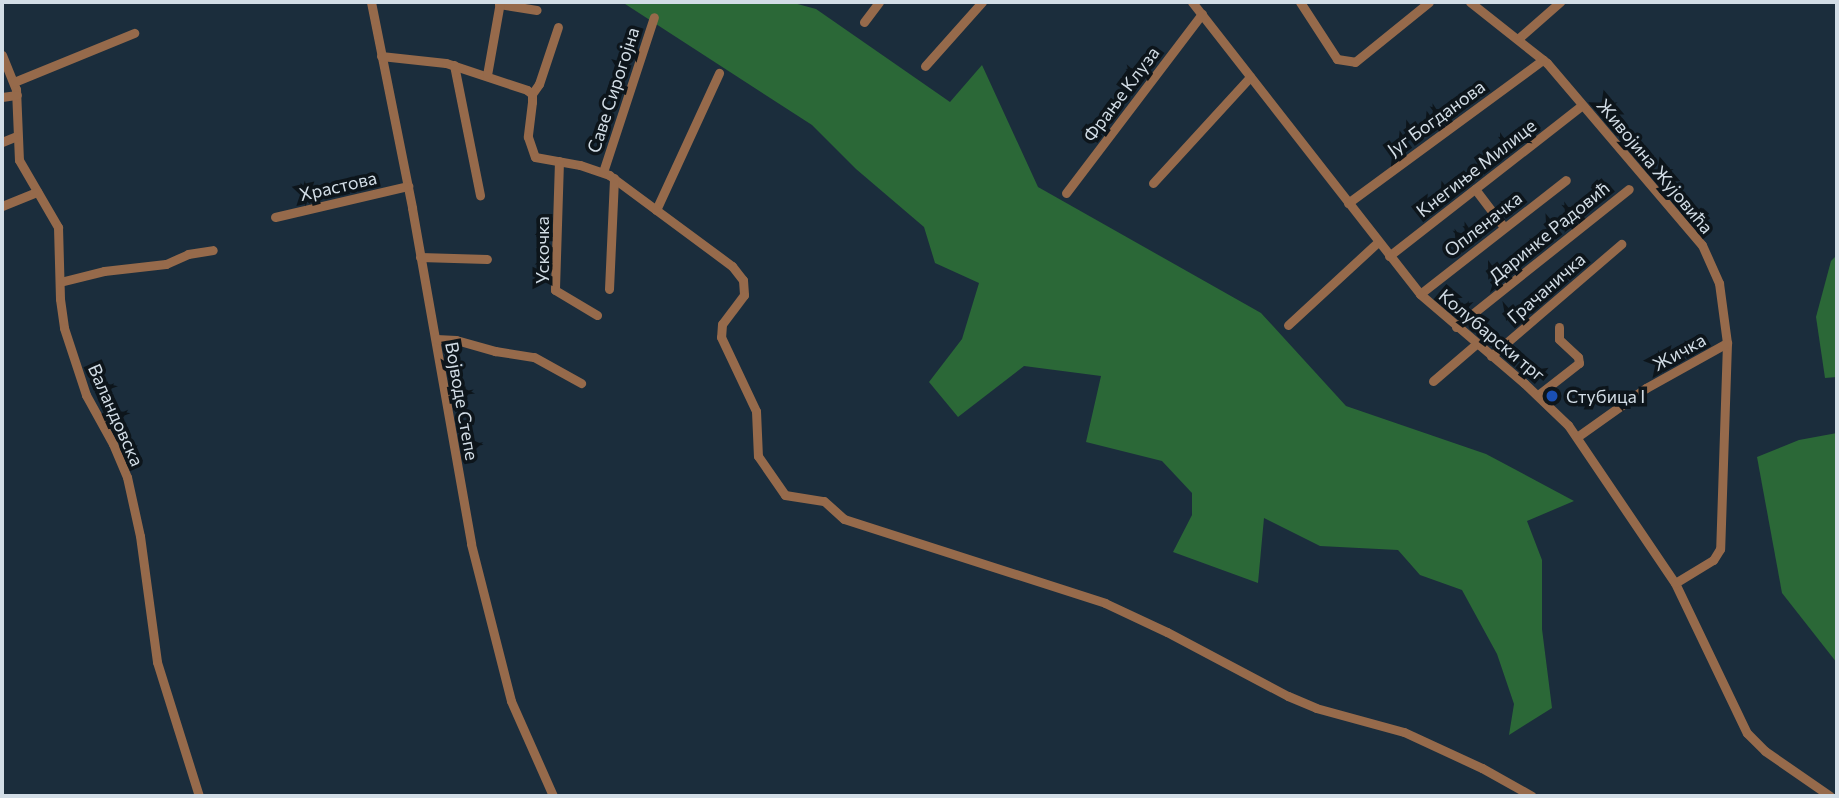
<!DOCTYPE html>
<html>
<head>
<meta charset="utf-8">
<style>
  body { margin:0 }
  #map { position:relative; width:1839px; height:798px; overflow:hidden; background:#1b2d3c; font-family:Commissioner,sans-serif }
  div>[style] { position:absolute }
  .forest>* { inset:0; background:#2b6837 }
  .minor>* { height:9px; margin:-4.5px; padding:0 4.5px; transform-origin:4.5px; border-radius:4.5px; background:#966a4b }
  .dots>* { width:19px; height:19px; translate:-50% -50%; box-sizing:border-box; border:4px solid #0d151b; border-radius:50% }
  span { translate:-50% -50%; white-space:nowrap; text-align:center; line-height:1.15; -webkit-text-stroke:7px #0d151b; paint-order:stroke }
  .street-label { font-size:18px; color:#d2dde6 }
  .poi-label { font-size:18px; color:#d2dde6 }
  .left { translate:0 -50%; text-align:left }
  .frame { position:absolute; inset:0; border:4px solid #d2dde6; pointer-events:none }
</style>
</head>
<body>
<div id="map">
  <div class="forest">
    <i style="clip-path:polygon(622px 2px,790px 2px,816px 9px,950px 102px,982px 65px,1038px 187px,1261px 313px,1346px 406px,1486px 454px,1574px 501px,1527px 521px,1542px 560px,1542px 629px,1552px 708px,1509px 735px,1514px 704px,1497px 654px,1462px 590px,1420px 575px,1398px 550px,1320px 546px,1264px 518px,1258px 583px,1173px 552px,1192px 515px,1192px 493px,1162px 461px,1086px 442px,1101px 376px,1024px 366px,958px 417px,929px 382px,962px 339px,979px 283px,935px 263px,924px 227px,856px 169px,812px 125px)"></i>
    <i style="clip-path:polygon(1837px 255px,1837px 377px,1825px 378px,1816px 317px,1831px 261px)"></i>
    <i style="clip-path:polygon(1837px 433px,1837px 663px,1782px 593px,1757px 457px,1799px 440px)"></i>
  </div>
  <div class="minor">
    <i style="left:371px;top:2px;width:210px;rotate:78.7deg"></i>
    <i style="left:412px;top:208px;width:341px;rotate:80deg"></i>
    <i style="left:471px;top:544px;width:162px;rotate:75.7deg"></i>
    <i style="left:511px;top:701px;width:104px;rotate:66.1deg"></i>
    <i style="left:1192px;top:2px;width:370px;rotate:52deg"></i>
    <i style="left:1420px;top:294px;width:137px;rotate:40.6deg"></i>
    <i style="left:1524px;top:383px;width:61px;rotate:43.7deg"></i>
    <i style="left:1568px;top:425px;width:191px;rotate:55.9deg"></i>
    <i style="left:1675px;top:583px;width:166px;rotate:64.4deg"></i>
    <i style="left:1747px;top:733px;width:25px;rotate:45deg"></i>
    <i style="left:1765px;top:751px;width:79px;rotate:34.7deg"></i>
    <i style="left:1300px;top:2px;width:68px;rotate:57deg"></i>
    <i style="left:1337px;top:59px;width:18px;rotate:9deg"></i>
    <i style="left:1355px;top:62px;width:95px;rotate:-39deg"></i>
    <i style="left:1470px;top:2px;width:98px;rotate:38.4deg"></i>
    <i style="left:1547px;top:63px;width:239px;rotate:49.6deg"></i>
    <i style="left:1702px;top:245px;width:42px;rotate:65.9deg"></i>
    <i style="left:1719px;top:283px;width:61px;rotate:82.4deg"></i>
    <i style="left:1727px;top:343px;width:206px;rotate:91.9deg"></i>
    <i style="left:1720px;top:549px;width:13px;rotate:122deg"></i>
    <i style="left:1713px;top:560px;width:44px;rotate:148.8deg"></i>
    <i style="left:499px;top:4px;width:38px;rotate:9deg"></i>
    <i style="left:864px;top:22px;width:25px;rotate:-53deg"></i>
    <i style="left:1519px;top:38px;width:55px;rotate:-41.3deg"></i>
    <i style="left:2px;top:55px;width:37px;rotate:68deg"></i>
    <i style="left:16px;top:89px;width:71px;rotate:87.6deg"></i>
    <i style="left:19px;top:160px;width:78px;rotate:59.8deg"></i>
    <i style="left:58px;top:227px;width:72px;rotate:88.4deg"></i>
    <i style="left:60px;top:299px;width:29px;rotate:82deg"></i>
    <i style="left:64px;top:328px;width:71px;rotate:71.8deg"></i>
    <i style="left:86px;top:395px;width:56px;rotate:61.1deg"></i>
    <i style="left:113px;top:444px;width:36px;rotate:67deg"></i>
    <i style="left:127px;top:477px;width:60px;rotate:77.6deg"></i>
    <i style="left:140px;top:536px;width:127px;rotate:82.3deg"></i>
    <i style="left:157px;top:662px;width:140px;rotate:72.6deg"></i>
    <i style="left:381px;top:56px;width:65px;rotate:6.1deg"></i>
    <i style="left:446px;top:63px;width:85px;rotate:18.4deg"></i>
    <i style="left:527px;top:90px;width:6px;rotate:39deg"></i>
    <i style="left:532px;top:94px;width:8px;rotate:90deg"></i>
    <i style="left:532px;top:102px;width:35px;rotate:97deg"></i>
    <i style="left:528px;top:137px;width:21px;rotate:71deg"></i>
    <i style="left:535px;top:157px;width:46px;rotate:10.1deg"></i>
    <i style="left:580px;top:165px;width:31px;rotate:19deg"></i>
    <i style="left:609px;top:175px;width:153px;rotate:36.5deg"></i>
    <i style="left:732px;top:266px;width:18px;rotate:52deg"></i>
    <i style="left:743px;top:280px;width:15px;rotate:86deg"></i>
    <i style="left:744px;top:295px;width:36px;rotate:127deg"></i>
    <i style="left:722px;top:324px;width:13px;rotate:94deg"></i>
    <i style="left:721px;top:337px;width:82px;rotate:64.7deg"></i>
    <i style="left:756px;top:411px;width:45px;rotate:87.5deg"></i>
    <i style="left:758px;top:456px;width:47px;rotate:55.3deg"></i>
    <i style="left:785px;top:495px;width:39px;rotate:9deg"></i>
    <i style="left:824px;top:501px;width:27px;rotate:42deg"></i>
    <i style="left:844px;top:519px;width:274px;rotate:17.8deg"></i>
    <i style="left:1105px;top:603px;width:68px;rotate:25.1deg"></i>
    <i style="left:1167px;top:632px;width:137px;rotate:27.9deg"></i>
    <i style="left:1288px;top:696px;width:30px;rotate:23deg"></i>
    <i style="left:1316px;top:708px;width:91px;rotate:15.3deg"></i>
    <i style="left:1404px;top:732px;width:86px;rotate:24.8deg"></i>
    <i style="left:1482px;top:768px;width:57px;rotate:29.2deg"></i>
    <i style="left:454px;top:65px;width:133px;rotate:78.7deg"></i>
    <i style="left:925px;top:66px;width:86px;rotate:-48.3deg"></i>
    <i style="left:487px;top:75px;width:74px;rotate:-79.9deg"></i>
    <i style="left:14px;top:82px;width:130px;rotate:-22.2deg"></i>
    <i style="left:532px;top:94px;width:12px;rotate:-55deg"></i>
    <i style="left:539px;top:84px;width:60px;rotate:-71.6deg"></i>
    <i style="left:2px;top:97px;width:15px;rotate:-8deg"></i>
    <i style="left:2px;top:142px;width:16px;rotate:-22deg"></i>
    <i style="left:559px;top:161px;width:129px;rotate:91.8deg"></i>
    <i style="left:555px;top:290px;width:49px;rotate:30.8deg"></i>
    <i style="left:603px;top:172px;width:163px;rotate:-71.8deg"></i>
    <i style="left:1153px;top:183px;width:144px;rotate:-47.5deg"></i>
    <i style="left:1475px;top:189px;width:48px;rotate:52.7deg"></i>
    <i style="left:1066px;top:193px;width:225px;rotate:-52.8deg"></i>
    <i style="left:1348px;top:203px;width:242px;rotate:-36.3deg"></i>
    <i style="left:2px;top:206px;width:38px;rotate:-22deg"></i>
    <i style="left:656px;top:210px;width:151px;rotate:-65.3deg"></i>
    <i style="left:275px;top:217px;width:137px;rotate:-13.1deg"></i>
    <i style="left:1389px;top:256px;width:245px;rotate:-38deg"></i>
    <i style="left:420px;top:257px;width:67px;rotate:1.7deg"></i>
    <i style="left:60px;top:282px;width:45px;rotate:-14deg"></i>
    <i style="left:104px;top:271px;width:62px;rotate:-6.4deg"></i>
    <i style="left:166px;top:264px;width:24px;rotate:-24deg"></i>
    <i style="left:188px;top:254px;width:25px;rotate:-9deg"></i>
    <i style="left:609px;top:289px;width:111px;rotate:-87.4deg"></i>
    <i style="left:1420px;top:294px;width:185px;rotate:-38deg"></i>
    <i style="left:1288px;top:325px;width:122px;rotate:-42.7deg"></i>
    <i style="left:1456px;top:327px;width:221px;rotate:-38.6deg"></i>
    <i style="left:436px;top:339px;width:20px;rotate:3deg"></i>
    <i style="left:456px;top:340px;width:41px;rotate:15.8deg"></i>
    <i style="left:495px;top:351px;width:39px;rotate:9deg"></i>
    <i style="left:534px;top:357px;width:54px;rotate:29deg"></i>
    <i style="left:1491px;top:356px;width:172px;rotate:-40.7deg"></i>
    <i style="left:1433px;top:381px;width:57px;rotate:-40.7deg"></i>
    <i style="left:1538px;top:395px;width:52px;rotate:-38deg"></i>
    <i style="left:1579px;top:363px;width:6px;rotate:-99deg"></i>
    <i style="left:1578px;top:357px;width:26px;rotate:-137deg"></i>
    <i style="left:1559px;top:339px;width:12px;rotate:-90deg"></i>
    <i style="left:1577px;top:437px;width:85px;rotate:-35.4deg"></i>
    <i style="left:1646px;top:388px;width:93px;rotate:-29.1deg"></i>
  </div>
  <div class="dots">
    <i style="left:1552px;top:396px;background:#1a4fb4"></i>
  </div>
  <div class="street-label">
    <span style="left:613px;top:90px;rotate:-72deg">Саве Сирогојна</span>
    <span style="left:1121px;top:94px;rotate:-53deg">Фрање Клуза</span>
    <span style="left:1436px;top:118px;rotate:-36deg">Југ Богданова</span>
    <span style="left:1655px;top:166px;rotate:50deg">Живојина Жујовића</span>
    <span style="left:1476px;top:168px;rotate:-38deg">Кнегиње Милице</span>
    <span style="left:338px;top:186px;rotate:-13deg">Храстова</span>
    <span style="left:1483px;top:224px;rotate:-38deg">Опленачка</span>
    <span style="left:1549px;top:232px;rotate:-39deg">Даринке Радовић</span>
    <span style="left:542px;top:250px;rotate:-90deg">Ускочка</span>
    <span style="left:1546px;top:288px;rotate:-41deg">Грачаничка</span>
    <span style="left:1492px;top:335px;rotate:40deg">Колубарски трг</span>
    <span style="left:1679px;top:352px;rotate:-29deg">Жичка</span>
    <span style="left:462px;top:401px;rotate:80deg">Војводе Степе</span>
    <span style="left:116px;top:415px;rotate:66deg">Валандовска</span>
  </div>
  <div class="poi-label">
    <span class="left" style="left:1566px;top:396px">Стубица I</span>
  </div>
  <div class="frame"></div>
</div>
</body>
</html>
